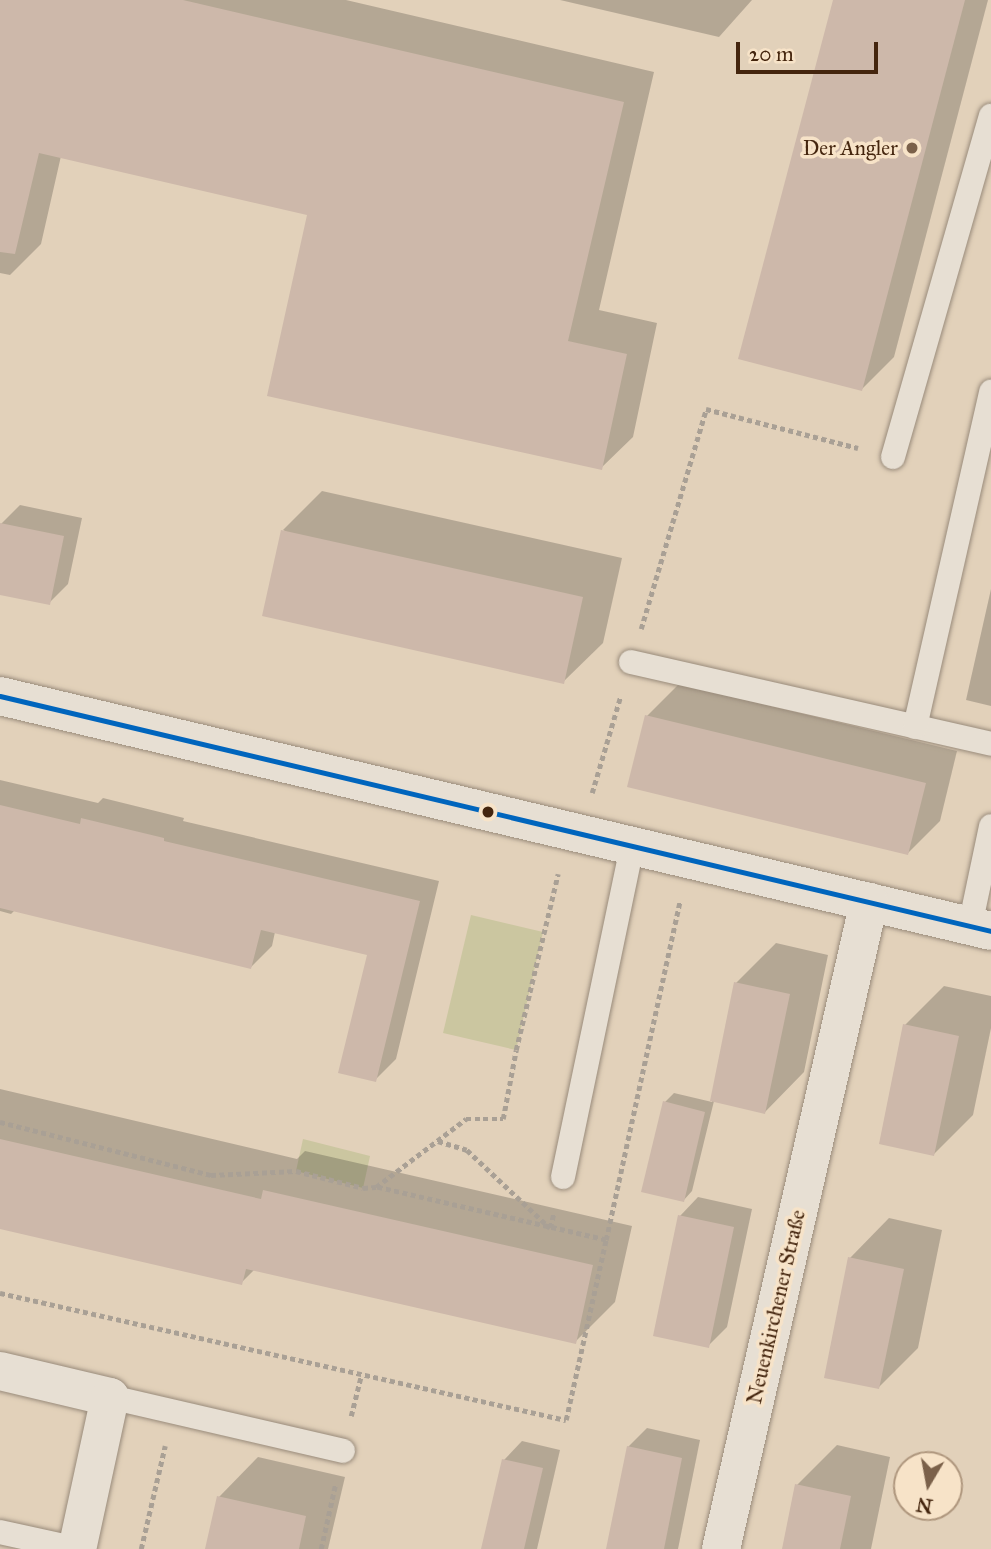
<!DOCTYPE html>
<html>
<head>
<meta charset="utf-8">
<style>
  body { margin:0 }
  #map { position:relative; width:991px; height:1549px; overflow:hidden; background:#e2d1ba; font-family:"IM FELL Great Primer",serif }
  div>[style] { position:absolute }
  .green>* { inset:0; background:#cbc6a0 }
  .shadow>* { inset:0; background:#0003 }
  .building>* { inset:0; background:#cdb8aa }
  .path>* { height:4.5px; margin-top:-2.25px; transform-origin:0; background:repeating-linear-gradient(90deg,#a9a095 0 5px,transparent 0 8.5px) }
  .roads { filter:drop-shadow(0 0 2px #998b7b) drop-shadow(0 0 2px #998b7b) }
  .lane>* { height:24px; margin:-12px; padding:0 12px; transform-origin:12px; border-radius:12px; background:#e7dfd3 }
  .street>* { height:38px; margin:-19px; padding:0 19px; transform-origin:19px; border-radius:19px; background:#e7dfd3 }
  .bus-1>* { height:5px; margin:-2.5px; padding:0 2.5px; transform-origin:2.5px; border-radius:2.5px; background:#0065bd }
  .dots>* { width:19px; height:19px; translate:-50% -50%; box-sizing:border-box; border:4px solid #f7e3c8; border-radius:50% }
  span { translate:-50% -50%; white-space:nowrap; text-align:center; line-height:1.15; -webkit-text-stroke:7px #f7e3c8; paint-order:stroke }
  .poi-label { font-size:21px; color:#44250e }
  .right { translate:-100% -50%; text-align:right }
  .street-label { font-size:21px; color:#44250e }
  .north { position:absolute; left:893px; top:1451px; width:70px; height:70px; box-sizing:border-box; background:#f7e3c8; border:2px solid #af977e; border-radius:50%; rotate:190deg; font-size:19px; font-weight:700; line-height:28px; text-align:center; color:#44250e }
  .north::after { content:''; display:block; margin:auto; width:24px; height:32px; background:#7b614a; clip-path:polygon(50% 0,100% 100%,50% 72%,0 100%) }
  .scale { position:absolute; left:736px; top:42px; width:142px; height:32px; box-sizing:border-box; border:4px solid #44250e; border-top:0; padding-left:9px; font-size:21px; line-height:24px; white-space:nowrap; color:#44250e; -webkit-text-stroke:5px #f7e3c8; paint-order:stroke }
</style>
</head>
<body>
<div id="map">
  <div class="green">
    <i style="clip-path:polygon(471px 915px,543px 932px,516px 1050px,443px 1033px)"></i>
    <i style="clip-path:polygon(303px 1139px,370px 1156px,363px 1188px,296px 1171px)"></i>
  </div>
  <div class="shadow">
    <i style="clip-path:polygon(0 0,346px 0,654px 72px,599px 310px,657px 323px,633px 437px,601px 468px,309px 214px,61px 156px,41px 244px,10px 275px,0 273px)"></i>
    <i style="clip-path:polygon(560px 0,752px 0,719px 37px)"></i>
    <i style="clip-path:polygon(834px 0,988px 0,894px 357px,862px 389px)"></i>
    <i style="clip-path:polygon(322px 491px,622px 558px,603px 643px,563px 682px,283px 530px)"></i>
    <i style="clip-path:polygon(20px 505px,82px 518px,68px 584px,49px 603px,0 593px,1px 524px)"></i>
    <i style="clip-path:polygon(991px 589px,991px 706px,966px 700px)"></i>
    <i style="clip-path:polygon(679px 684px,957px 751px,940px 821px,908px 853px,647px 716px)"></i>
    <i style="clip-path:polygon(0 780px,98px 803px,103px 798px,184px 818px,183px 821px,439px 881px,396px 1059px,375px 1080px,369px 954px,275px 932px,272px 946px,251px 967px,15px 910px,11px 914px,0 911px)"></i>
    <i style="clip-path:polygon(776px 943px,828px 955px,804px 1072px,765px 1112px,714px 1101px,692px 1191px,683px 1201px,665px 1102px,674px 1093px,712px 1102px,736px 983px)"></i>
    <i style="clip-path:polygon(944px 986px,991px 996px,991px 1028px,973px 1115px,934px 1154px,905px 1025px)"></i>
    <i style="clip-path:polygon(0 1089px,297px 1159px,305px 1151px,632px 1226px,615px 1302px,575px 1342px,255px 1269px,241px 1283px,0 1227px)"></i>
    <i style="clip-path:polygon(698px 1197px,752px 1209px,727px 1327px,708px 1346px,680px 1216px)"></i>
    <i style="clip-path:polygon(889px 1218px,942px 1230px,918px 1348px,879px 1387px,850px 1258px)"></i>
    <i style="clip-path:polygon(647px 1428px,700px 1440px,678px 1549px,608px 1549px,628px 1447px)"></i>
    <i style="clip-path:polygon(522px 1441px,560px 1450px,537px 1549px,482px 1549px,504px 1460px)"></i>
    <i style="clip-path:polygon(837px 1445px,890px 1457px,871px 1549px,784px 1549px,797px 1485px)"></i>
    <i style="clip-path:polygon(258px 1457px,345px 1477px,328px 1549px,207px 1549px,219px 1497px)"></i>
  </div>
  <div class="building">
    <i style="clip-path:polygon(0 0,183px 0,624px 102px,568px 341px,627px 354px,602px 470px,267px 396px,307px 215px,39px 153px,15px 254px,0 252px)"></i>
    <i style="clip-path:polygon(833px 0,965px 0,862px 391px,738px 359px)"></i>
    <i style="clip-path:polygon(0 523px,64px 536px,50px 605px,0 595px)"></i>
    <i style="clip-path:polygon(281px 530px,583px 597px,564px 684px,262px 616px)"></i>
    <i style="clip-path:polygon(645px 715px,926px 783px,908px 855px,627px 787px)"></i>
    <i style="clip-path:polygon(0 805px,80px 824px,81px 818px,164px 838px,164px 841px,420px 901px,376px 1082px,338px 1073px,367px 955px,261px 930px,251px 969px,0 908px)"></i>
    <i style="clip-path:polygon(734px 982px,790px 994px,765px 1114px,710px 1101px)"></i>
    <i style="clip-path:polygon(903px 1024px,959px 1036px,934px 1156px,879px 1144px)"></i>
    <i style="clip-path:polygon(663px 1101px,705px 1112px,684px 1202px,641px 1192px)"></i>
    <i style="clip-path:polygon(0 1139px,261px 1199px,263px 1190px,593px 1265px,576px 1344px,246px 1269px,242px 1285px,0 1229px)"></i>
    <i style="clip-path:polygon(678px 1215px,734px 1227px,709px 1348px,653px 1336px)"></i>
    <i style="clip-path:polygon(848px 1257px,904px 1269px,879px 1389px,824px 1378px)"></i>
    <i style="clip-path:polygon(627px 1446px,682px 1458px,664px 1549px,606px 1549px)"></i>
    <i style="clip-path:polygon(502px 1459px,543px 1468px,524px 1549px,481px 1549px)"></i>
    <i style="clip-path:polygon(795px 1484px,851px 1496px,840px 1549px,782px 1549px)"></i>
    <i style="clip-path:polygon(217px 1496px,306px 1516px,299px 1549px,205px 1549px)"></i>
  </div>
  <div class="path">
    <i style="left:641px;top:629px;width:229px;rotate:-73.5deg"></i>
    <i style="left:706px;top:409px;width:157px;rotate:14.4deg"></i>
    <i style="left:592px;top:793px;width:99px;rotate:-73.6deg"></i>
    <i style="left:0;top:1122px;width:218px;rotate:14.1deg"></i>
    <i style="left:211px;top:1175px;width:85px;rotate:-2.7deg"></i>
    <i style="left:296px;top:1171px;width:69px;rotate:14.2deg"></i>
    <i style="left:363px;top:1188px;width:13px;rotate:-4deg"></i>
    <i style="left:376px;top:1187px;width:113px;rotate:-37.1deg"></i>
    <i style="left:466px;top:1119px;width:37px"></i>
    <i style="left:503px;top:1119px;width:70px;rotate:-79.3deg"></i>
    <i style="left:516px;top:1050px;width:181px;rotate:-76.6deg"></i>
    <i style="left:438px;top:1141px;width:30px;rotate:17deg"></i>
    <i style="left:467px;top:1150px;width:114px;rotate:43.2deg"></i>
    <i style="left:550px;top:1228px;width:16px;rotate:-76deg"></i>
    <i style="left:606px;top:1240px;width:346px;rotate:-77.7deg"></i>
    <i style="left:0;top:1293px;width:580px;rotate:12.65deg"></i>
    <i style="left:566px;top:1420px;width:184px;rotate:-77.5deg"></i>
    <i style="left:606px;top:1240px;width:236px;rotate:-167deg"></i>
    <i style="left:351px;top:1416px;width:41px;rotate:-76deg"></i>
    <i style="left:141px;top:1549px;width:106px;rotate:-76.9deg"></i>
    <i style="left:321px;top:1549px;width:65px;rotate:-77.5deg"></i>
  </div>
  <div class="roads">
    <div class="lane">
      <i style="left:893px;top:457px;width:355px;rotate:-74deg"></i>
      <i style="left:631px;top:662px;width:369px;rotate:12.8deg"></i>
      <i style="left:915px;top:727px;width:344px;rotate:-77.2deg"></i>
      <i style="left:970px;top:926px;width:102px;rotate:-78.1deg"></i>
      <i style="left:563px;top:1177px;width:338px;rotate:-78.2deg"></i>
      <i style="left:110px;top:1397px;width:239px;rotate:13deg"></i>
      <i style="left:0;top:1532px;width:79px;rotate:12.4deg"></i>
    </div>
    <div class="street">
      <i style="left:0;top:696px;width:1018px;rotate:13.34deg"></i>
      <i style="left:0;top:1371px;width:113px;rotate:13.3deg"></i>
      <i style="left:110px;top:1397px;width:156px;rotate:102.2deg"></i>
      <i style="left:721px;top:1549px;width:664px;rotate:-77.12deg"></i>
    </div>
  </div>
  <div class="bus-1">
    <i style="left:0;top:696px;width:1018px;rotate:13.34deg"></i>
  </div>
  <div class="dots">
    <i style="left:912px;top:148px;background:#7b614a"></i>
    <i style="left:488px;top:812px;background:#44250e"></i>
  </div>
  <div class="poi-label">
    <span class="right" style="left:898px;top:148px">Der Angler</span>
  </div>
  <div class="street-label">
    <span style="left:776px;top:1307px;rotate:-77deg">Neuenkirchener Straße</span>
  </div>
  <div class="north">N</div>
  <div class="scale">20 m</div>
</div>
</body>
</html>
